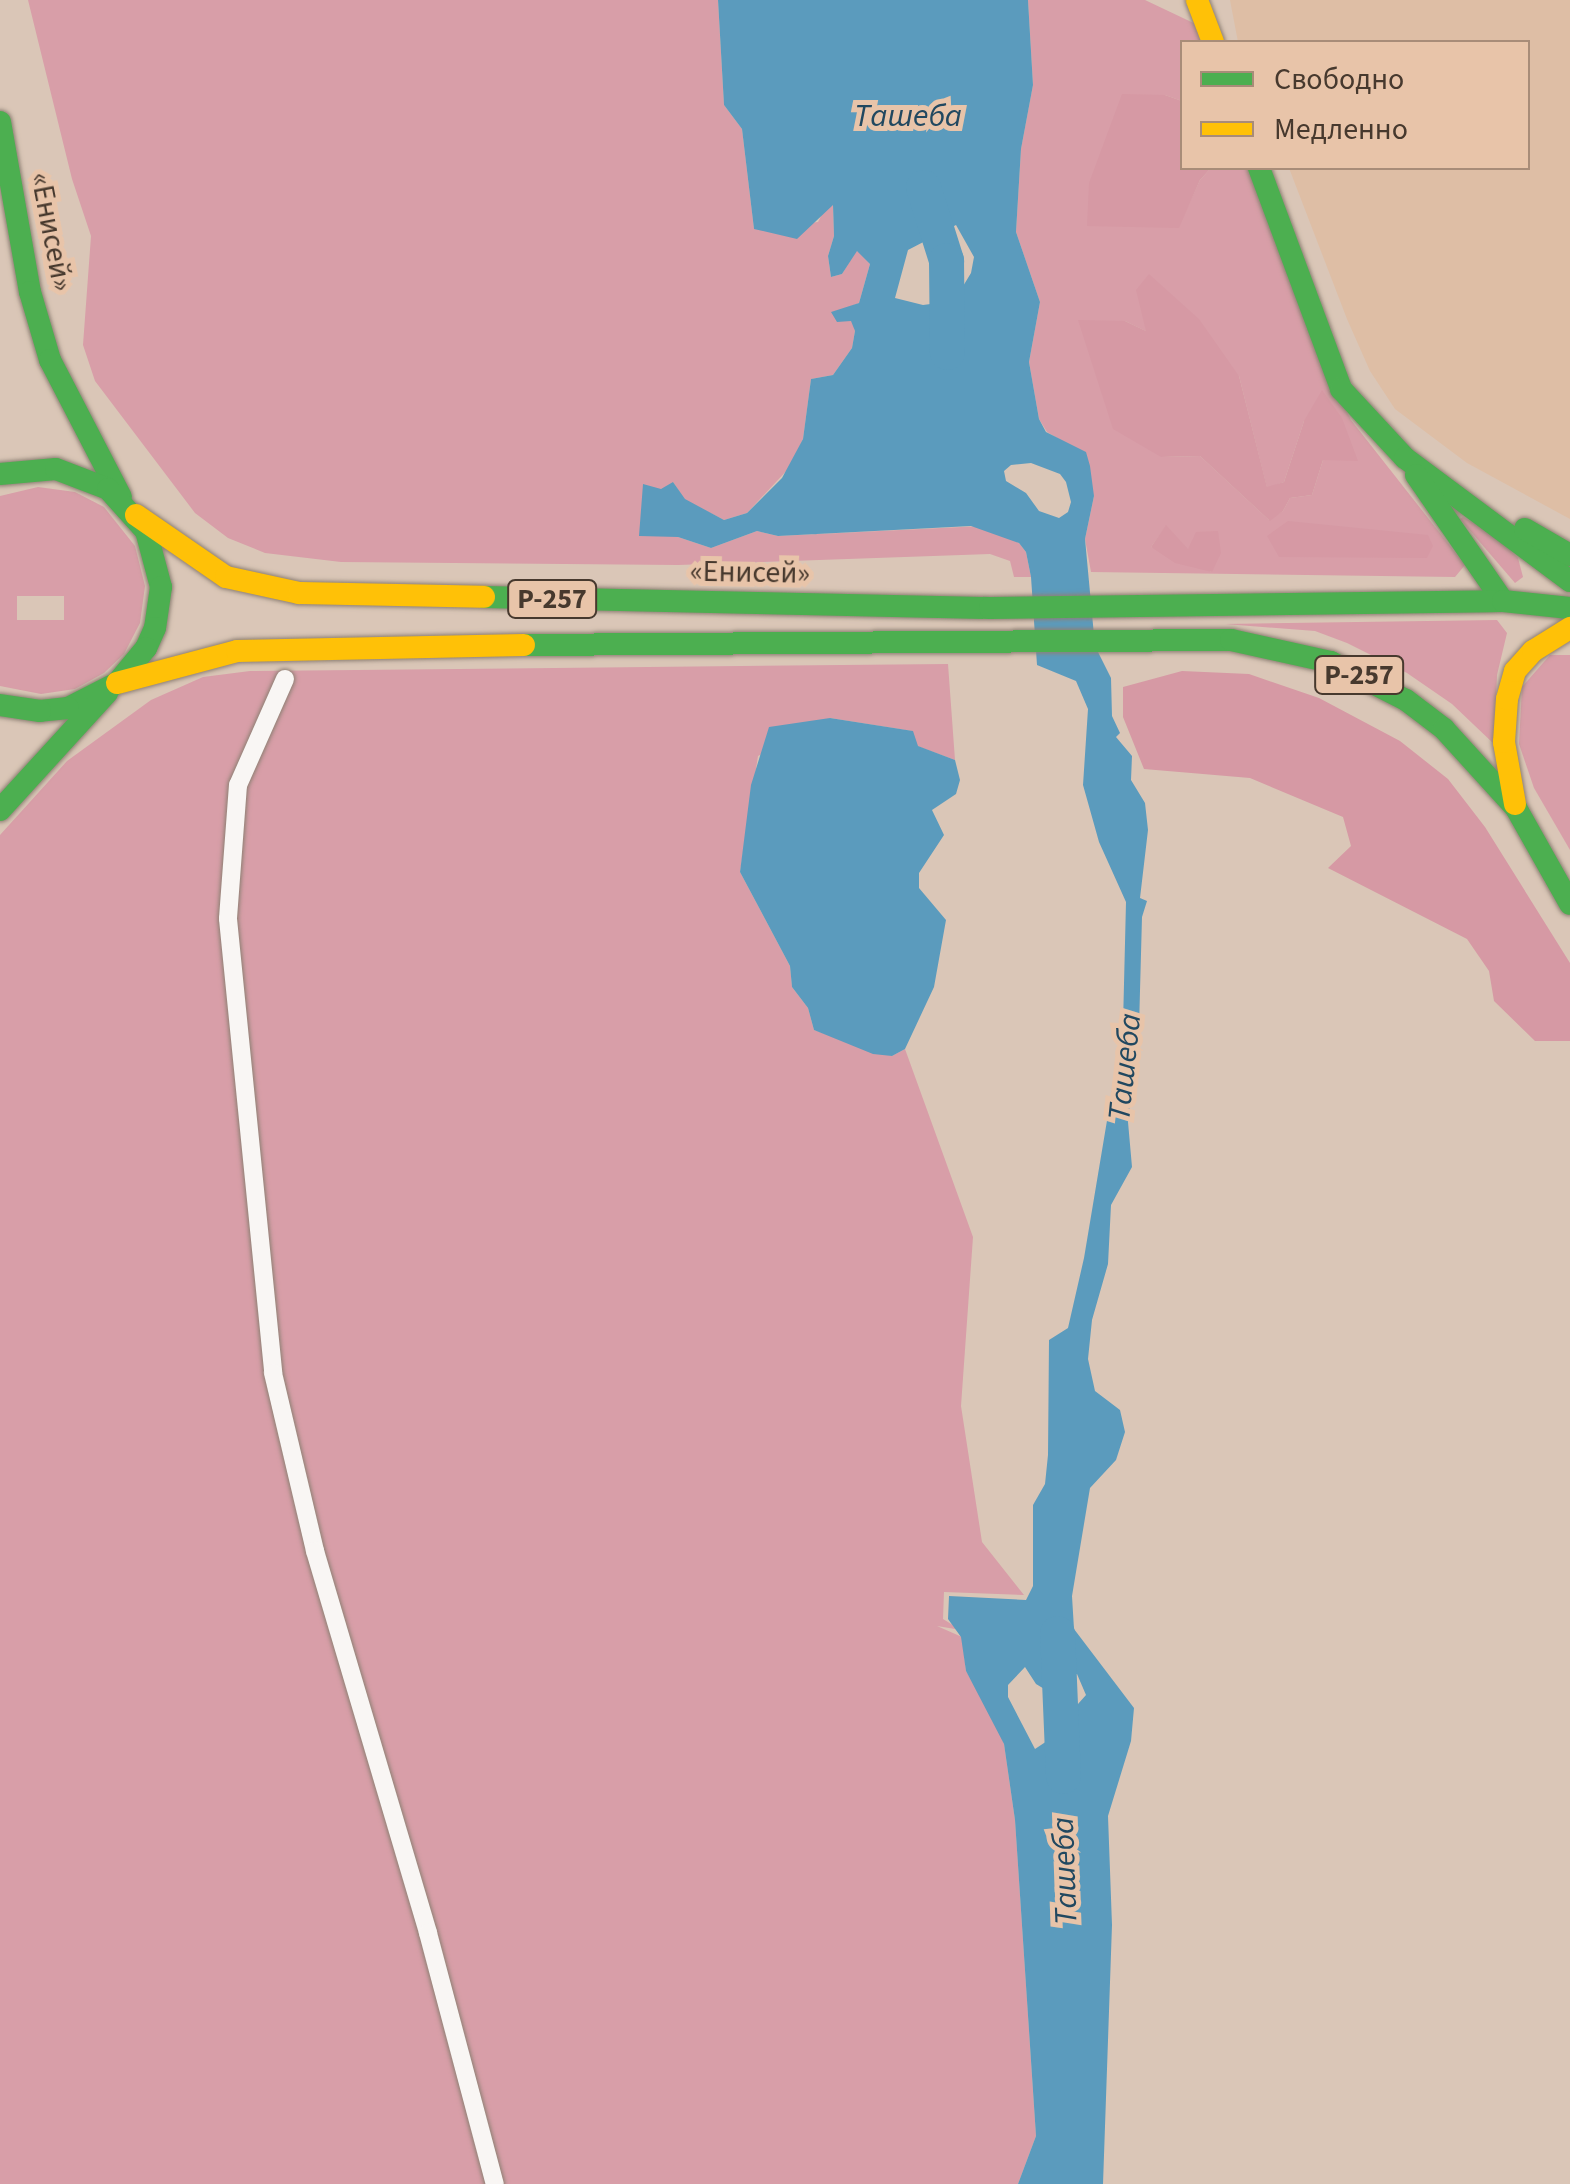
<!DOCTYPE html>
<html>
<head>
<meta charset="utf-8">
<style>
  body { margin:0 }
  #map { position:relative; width:1570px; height:2184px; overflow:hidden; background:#dac6b7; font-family:"Source Sans 3",sans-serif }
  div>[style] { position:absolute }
  .built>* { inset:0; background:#debea5 }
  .green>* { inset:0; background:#d89ea8 }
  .forest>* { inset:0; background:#d699a4 }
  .water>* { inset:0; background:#5b9bbd }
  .river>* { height:35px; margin:-17.5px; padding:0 17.5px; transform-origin:17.5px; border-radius:17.5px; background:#5b9bbd }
  .roads { filter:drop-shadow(0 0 2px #8e8074) drop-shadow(0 0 2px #8e8074) }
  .street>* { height:18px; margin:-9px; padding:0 9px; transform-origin:9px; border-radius:9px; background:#f9f6f4 }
  .fast>* { height:22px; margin:-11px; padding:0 11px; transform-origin:11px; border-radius:11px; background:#4caf50 }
  .slow>* { height:22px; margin:-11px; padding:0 11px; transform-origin:11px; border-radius:11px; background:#ffc107 }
  span { translate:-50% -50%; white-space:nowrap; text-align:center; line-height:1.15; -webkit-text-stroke:10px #e8c4a9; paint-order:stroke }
  .shield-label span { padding:2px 8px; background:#e8c4a9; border:2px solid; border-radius:8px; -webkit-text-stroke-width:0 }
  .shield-label { font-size:28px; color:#47392e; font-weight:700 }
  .street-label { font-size:30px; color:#47392e }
  .water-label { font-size:32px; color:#214860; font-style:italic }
  .legend { position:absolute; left:1180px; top:40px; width:350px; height:130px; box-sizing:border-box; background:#e8c4a9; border:2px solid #a88c78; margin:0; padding:12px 18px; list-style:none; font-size:30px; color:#47392e }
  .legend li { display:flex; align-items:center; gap:20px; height:50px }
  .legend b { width:50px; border:2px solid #a88c78 }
</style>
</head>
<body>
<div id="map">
  <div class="built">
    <i style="clip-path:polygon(1230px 0,1570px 0,1570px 519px,1467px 463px,1395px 409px,1370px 371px,1347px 319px,1289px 168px,1528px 168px,1528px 42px,1238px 42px)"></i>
  </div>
  <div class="green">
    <i style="clip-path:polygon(28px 0,718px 0,724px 105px,742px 129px,754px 229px,818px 222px,825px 208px,833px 205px,834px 236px,828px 256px,831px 277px,842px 274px,857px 250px,870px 264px,859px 303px,849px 307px,855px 331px,852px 348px,833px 375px,811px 379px,803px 439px,790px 467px,747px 513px,724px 520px,685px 500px,673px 482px,678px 537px,711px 548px,757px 531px,778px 536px,982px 526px,1019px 543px,1026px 552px,1031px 577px,1014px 577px,1010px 561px,990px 554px,678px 565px,341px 562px,265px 553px,228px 538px,195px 513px,95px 381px,83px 345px,91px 236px,72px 179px)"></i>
    <i style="clip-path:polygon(evenodd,1028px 0,1145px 0,1204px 28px,1209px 42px,1182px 42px,1182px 101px,1165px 95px,1178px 228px,1200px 180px,1211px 168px,1252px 168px,1317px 354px,1351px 420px,1465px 565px,1455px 577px,1091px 572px,1085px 539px,1094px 496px,1059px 439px,1047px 432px,1039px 419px,1029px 362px,1040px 302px,1016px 232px,1021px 149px,1033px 85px,1028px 0,1125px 321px,1239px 376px,1267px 488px,1284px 482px,1304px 421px,1323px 460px,1312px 495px,1290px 498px,1283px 511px,1269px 520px,1200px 456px,1161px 457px,1125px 321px,1028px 0,1166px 526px,1188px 550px,1196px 536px,1212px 572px,1151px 547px,1166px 526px)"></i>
    <i style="clip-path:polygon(evenodd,38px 487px,75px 492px,104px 507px,135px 546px,145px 586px,140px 623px,124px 654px,104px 673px,75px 689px,41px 694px,0 686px,0 496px,38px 487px,17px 596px,64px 596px,64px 620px,17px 620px,17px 596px)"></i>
    <i style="clip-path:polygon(1463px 517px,1495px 535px,1518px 558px,1523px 577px,1515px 583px,1460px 519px)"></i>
    <i style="clip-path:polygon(1497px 620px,1507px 633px,1497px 675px,1494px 744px,1452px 704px,1407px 673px,1347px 643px,1315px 631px,1225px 624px)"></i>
    <i style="clip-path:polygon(1550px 655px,1570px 655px,1570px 850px,1534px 788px,1519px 744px,1522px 687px)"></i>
    <i style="clip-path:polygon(948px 664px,955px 760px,917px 746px,912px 731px,830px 718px,758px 756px,740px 872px,790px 966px,792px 987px,808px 1008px,814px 1030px,892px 1056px,905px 1049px,973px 1237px,961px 1406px,982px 1542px,1024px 1595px,944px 1592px,943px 1619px,961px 1630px,937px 1626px,962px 1637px,966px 1671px,996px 1722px,1004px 1744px,1015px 1820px,1036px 2136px,1018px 2184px,0 2184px,0 835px,67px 761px,151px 700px,203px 677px,250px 671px)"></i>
  </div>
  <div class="forest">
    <i style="clip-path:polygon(1122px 94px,1165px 95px,1182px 101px,1182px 168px,1211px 168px,1200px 180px,1179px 228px,1087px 226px,1089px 183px)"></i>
    <i style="clip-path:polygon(1149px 274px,1199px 319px,1239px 376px,1267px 487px,1284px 482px,1304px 421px,1322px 390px,1342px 418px,1358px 461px,1323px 460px,1312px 495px,1290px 498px,1283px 511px,1270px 521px,1200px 456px,1161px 457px,1113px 429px,1078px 320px,1125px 321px,1146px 331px,1136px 290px)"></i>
    <i style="clip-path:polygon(1288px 521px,1428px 535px,1433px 546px,1427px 558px,1279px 557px,1267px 536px)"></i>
    <i style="clip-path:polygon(1166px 525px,1188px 549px,1196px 532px,1218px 531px,1221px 553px,1212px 572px,1175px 563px,1151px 547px)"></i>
    <i style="clip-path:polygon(1182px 671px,1249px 674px,1319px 698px,1400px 741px,1448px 779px,1485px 827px,1570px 963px,1570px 1041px,1535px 1041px,1494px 1001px,1489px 971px,1467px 939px,1328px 868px,1351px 846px,1343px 817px,1250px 778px,1144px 769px,1123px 717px,1123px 687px)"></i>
  </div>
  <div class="water">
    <i style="clip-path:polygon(evenodd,718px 0,1028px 0,1033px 85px,1021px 149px,1016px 232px,1040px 302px,1029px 362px,1039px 419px,1046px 432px,1086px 452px,1090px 466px,1094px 496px,1085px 539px,1095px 646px,1111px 678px,1112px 716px,1120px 733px,1116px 737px,1132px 756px,1131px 780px,1145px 803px,1148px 830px,1140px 898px,1147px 901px,1142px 917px,1139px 1028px,1128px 1122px,1132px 1167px,1111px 1205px,1108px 1264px,1092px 1320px,1088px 1359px,1095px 1391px,1120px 1410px,1125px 1432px,1116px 1460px,1090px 1488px,1072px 1596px,1074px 1629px,1134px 1708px,1131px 1741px,1108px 1816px,1112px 1925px,1103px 2184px,1018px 2184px,1036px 2136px,1015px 1820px,1004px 1744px,966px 1671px,961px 1637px,948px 1619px,949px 1596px,1026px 1600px,1033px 1586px,1033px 1505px,1045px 1484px,1048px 1455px,1049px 1340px,1068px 1328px,1084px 1258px,1123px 1025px,1126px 902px,1099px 842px,1083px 785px,1088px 709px,1076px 681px,1037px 665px,1031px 577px,1026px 552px,1019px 543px,971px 526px,778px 536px,757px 531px,711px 548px,678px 537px,639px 536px,643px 484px,661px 489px,673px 482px,685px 499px,724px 520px,747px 513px,782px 478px,803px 439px,811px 379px,833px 375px,852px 348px,855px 331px,851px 321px,837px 322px,831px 312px,859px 303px,870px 264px,857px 251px,842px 274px,831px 277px,828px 256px,834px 236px,833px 205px,797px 239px,754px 229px,742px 129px,724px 105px,718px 0,956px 225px,974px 257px,971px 273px,954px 301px,923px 305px,895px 298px,908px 250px,956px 225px,718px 0,1031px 463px,1060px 474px,1066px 482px,1071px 502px,1068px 512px,1059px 518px,1039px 511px,1026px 493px,1006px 481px,1004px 471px,1011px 465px,1031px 463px,718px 0,1025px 1667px,1036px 1684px,1046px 1690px,1065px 1675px,1077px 1674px,1086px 1695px,1078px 1704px,1066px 1706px,1065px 1729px,1035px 1749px,1008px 1697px,1008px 1685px,1025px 1667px)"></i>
    <i style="clip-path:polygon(830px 718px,913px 731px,918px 746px,955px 760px,960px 780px,956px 794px,932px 810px,944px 835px,919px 873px,919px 888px,946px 920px,934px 987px,905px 1049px,892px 1056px,873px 1054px,814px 1030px,808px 1008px,792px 987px,790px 966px,740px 872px,751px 785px,769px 727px)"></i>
  </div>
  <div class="river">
    <i style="left:923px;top:187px;width:77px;rotate:72.5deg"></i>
    <i style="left:946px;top:260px;width:92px;rotate:89.4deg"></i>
    <i style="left:1057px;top:1633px;width:143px;rotate:87.6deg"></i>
  </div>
  <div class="roads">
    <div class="street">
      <i style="left:285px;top:679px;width:116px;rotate:113.9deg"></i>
      <i style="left:238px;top:785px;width:134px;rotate:94.3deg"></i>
      <i style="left:228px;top:919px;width:456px;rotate:84.3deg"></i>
      <i style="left:273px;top:1373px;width:183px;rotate:76.7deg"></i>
      <i style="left:315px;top:1551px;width:398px;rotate:73.5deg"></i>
      <i style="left:428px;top:1933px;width:260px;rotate:75.1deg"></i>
    </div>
    <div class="fast">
      <i style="left:0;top:122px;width:173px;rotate:80deg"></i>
      <i style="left:30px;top:292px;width:71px;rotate:73.6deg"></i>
      <i style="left:50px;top:360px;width:154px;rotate:62.6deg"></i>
      <i style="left:1259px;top:168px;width:236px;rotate:69.6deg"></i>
      <i style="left:1341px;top:389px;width:94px;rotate:47.2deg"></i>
      <i style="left:1405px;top:458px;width:206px;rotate:36.7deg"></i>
      <i style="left:0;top:474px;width:56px;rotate:-5.1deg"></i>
      <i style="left:56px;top:469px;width:56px;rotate:21deg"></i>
      <i style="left:108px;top:489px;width:57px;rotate:47.9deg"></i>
      <i style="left:146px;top:531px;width:58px;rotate:75deg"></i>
      <i style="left:161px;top:587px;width:41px;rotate:98.3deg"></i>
      <i style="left:155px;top:628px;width:22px;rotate:114deg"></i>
      <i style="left:146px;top:648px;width:45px;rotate:129.6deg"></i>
      <i style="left:117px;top:683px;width:55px;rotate:153deg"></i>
      <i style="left:68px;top:708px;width:28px;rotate:174deg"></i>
      <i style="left:40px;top:711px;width:40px;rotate:-171.5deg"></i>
      <i style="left:1416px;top:475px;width:153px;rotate:55.4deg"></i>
      <i style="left:1525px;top:529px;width:52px;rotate:30deg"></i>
      <i style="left:484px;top:597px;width:506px;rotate:1.25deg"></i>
      <i style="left:990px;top:608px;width:513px;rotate:-0.78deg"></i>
      <i style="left:1503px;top:601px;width:67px;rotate:6deg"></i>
      <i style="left:524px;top:645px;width:707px;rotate:-0.41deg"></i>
      <i style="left:1231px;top:640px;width:102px;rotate:12.4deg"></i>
      <i style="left:1331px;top:662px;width:84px;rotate:26.9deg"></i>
      <i style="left:1406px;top:700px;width:48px;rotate:37.3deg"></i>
      <i style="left:1444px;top:729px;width:107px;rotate:47.7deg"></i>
      <i style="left:1516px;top:808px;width:110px;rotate:60.6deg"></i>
      <i style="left:0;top:810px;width:159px;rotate:-47.6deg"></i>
    </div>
    <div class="slow">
      <i style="left:1197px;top:0;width:45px;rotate:69.1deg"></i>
      <i style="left:136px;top:515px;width:109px;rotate:34.6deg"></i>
      <i style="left:226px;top:577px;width:75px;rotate:12.4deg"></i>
      <i style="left:299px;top:593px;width:185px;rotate:1.2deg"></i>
      <i style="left:117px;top:683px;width:124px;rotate:-14.9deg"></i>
      <i style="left:237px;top:651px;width:287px;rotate:-1.2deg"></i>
      <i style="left:1515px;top:804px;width:63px;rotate:-100.1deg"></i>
      <i style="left:1504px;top:742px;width:43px;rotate:-86deg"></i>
      <i style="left:1507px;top:699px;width:29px;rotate:-74deg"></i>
      <i style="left:1515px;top:671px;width:27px;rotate:-48deg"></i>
      <i style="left:1533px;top:651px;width:44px;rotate:-31.9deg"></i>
    </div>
  </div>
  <div class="shield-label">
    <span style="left:552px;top:599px">Р-257</span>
    <span style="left:1359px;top:675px">Р-257</span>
  </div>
  <div class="street-label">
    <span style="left:51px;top:232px;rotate:79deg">«Енисей»</span>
    <span style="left:750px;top:573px;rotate:1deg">«Енисей»</span>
  </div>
  <div class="water-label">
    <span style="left:908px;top:116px">Ташеба</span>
    <span style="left:1125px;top:1067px;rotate:-84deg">Ташеба</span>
    <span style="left:1065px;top:1871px;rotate:-92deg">Ташеба</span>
  </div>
  <ul class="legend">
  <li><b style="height:12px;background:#4caf50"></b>Свободно</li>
  <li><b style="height:12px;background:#ffc107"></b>Медленно</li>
  </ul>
</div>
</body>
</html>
